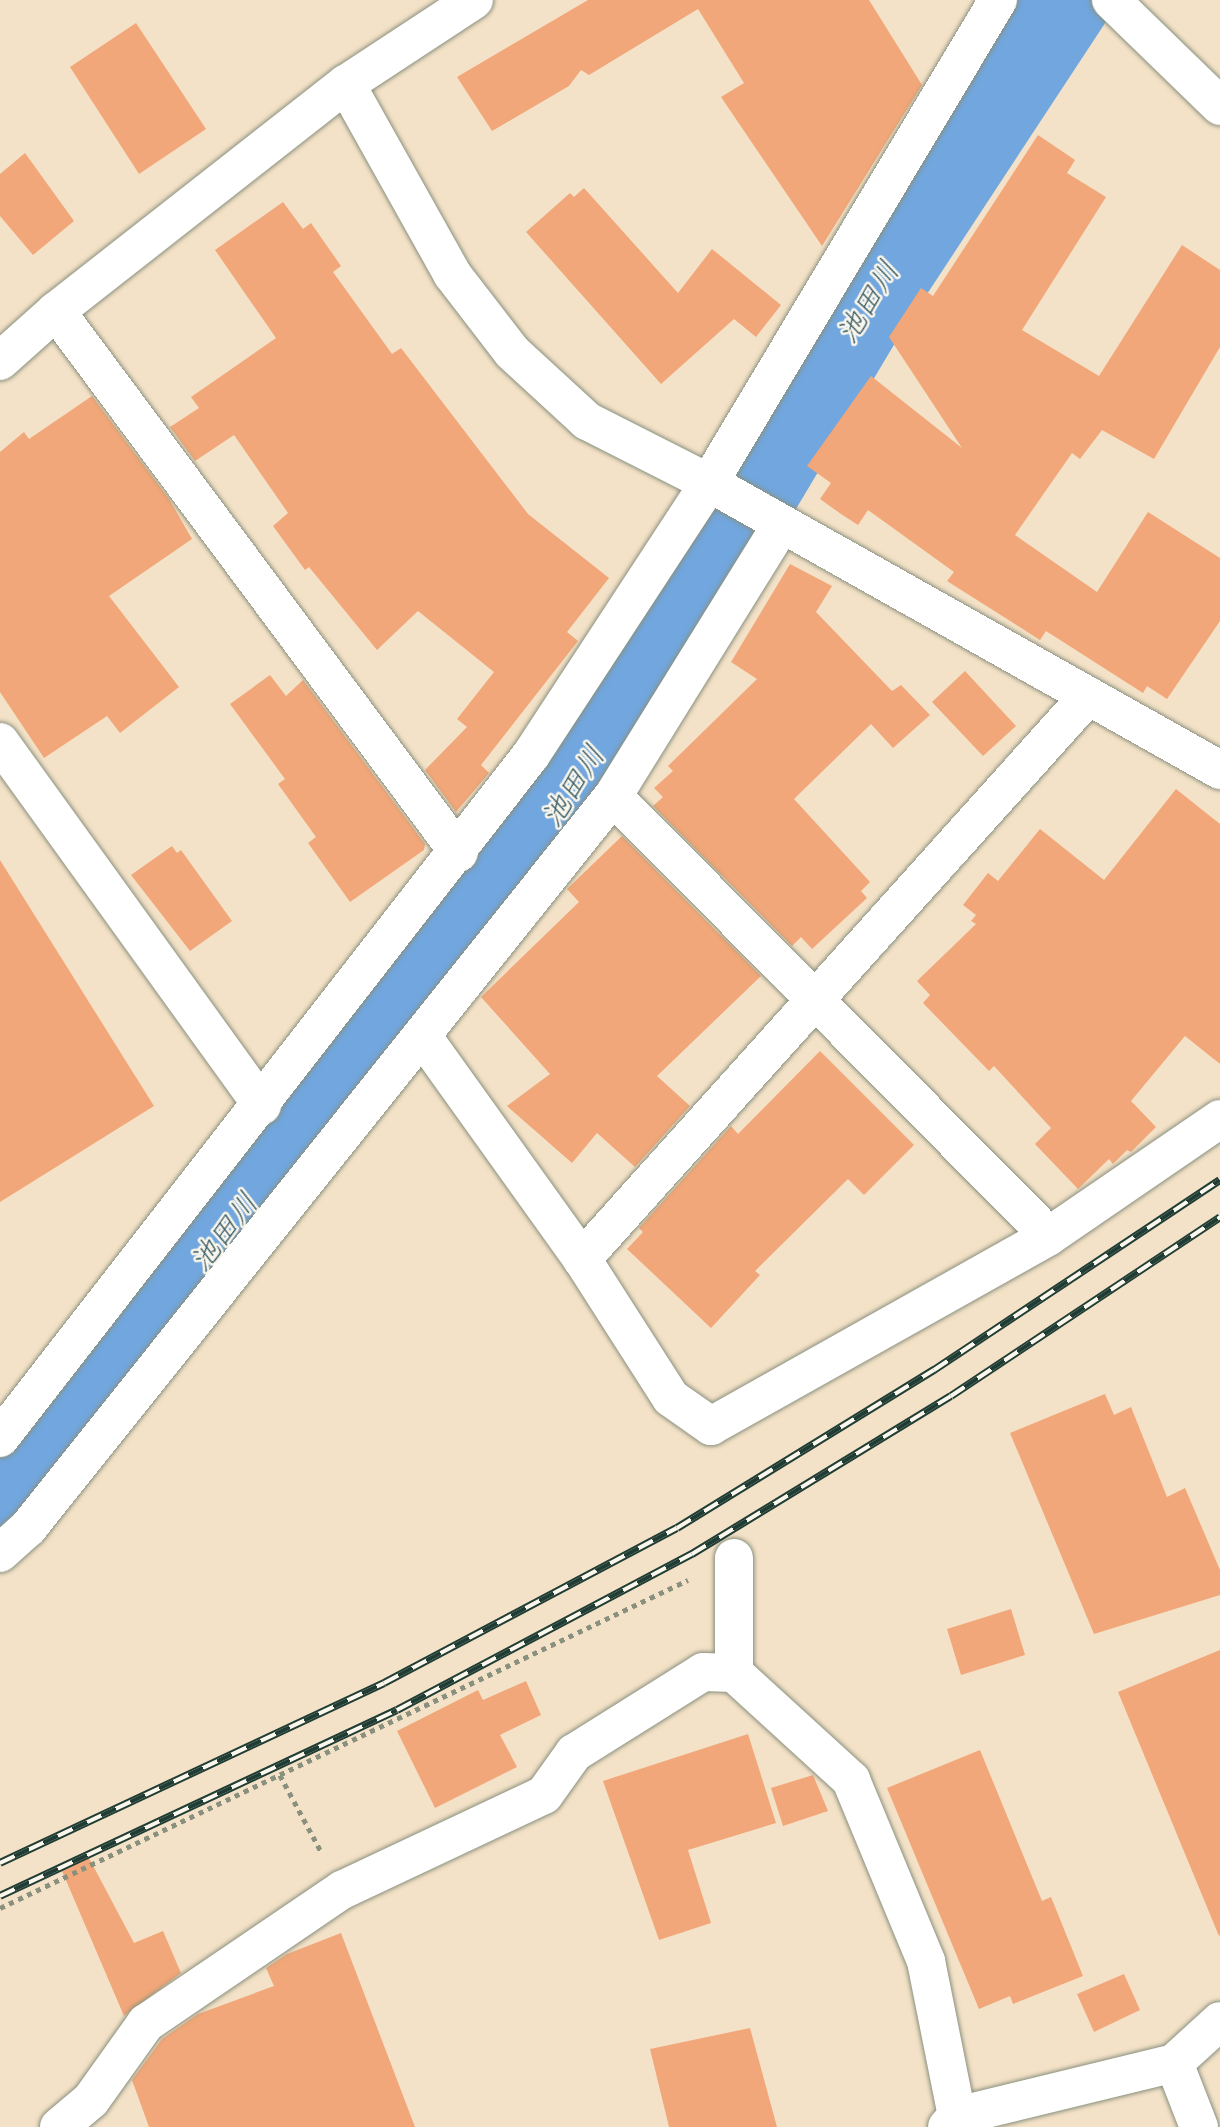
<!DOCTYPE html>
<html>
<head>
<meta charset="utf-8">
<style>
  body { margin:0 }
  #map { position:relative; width:1220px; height:2127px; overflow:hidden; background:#f4e2c8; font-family:Caveat,"Klee One",sans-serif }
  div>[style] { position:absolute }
  .river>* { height:91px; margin:-45.5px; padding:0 45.5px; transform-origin:45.5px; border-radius:45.5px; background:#71a6de }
  .building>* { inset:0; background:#f1a779 }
  .path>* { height:4.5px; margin-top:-2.25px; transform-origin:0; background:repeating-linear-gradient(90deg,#8a907e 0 5px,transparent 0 10px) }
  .roads { filter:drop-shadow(0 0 2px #8a907e) drop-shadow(0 0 2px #8a907e) }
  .street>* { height:38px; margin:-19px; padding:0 19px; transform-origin:19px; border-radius:19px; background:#fff }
  .secondary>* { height:38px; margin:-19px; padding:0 19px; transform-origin:19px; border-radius:19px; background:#fff }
  .rail>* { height:8px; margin-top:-4px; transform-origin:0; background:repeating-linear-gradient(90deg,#fbf7ec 0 16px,#1f3d34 0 32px); box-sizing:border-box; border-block:2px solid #1f3d34 }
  span { translate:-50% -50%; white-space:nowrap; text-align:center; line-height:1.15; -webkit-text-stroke:5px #fbf7ec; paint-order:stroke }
  .water-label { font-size:30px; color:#385c67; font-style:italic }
</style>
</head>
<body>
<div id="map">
  <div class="river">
    <i style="left:0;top:1515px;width:694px;rotate:-51.61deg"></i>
    <i style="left:431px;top:971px;width:132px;rotate:-49.3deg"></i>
    <i style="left:517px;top:871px;width:130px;rotate:-55.7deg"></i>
    <i style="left:590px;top:764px;width:523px;rotate:-59.17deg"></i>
    <i style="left:858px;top:315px;width:377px;rotate:-56.7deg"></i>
  </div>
  <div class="building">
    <i style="clip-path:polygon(588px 0,869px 0,922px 85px,822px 246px,721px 97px,744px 83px,698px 9px,589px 75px,581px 70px,569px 86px,492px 131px,457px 77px)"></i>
    <i style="clip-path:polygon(136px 23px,206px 129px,139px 174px,70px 67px)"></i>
    <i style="clip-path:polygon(1038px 135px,1075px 160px,1067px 173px,1106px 197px,1022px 330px,1099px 376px,1182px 245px,1220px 270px,1220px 347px,1154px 459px,1102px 430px,1080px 459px,1072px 453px,1015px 535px,1097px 592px,1148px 512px,1220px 558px,1220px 621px,1167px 699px,1147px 686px,1143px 693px,1046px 631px,1040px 640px,947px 581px,954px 572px,868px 510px,858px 525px,841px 514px,820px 499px,831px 483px,807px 466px,871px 376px,962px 448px,889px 337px,921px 288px,933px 296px)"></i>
    <i style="clip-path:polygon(25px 153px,74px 221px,33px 255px,0 216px,0 174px)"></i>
    <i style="clip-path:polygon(584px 188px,678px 293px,712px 249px,781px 305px,756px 337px,734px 319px,661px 384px,526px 232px,570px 193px,574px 197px)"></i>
    <i style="clip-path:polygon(283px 202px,303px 229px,311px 223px,341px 266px,333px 272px,392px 354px,401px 348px,528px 514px,609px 578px,567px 632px,578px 641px,481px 765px,489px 773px,456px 812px,425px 770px,467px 727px,457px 719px,494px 672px,418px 611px,377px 650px,309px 567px,305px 570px,273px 526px,288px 513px,234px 435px,195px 461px,170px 427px,199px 408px,191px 397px,276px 338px,215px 250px)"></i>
    <i style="clip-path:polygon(92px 396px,169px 499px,192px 539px,109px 596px,179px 687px,120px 733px,107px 716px,44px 758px,0 692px,0 452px,24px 432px,29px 439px)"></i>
    <i style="clip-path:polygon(790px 564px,832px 586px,816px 612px,892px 691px,901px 685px,930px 715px,893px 748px,871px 724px,794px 799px,870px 882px,861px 891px,867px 898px,812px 949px,801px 937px,792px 946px,653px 806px,663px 797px,654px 788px,673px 771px,668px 766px,757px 679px,731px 662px)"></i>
    <i style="clip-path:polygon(965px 671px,1016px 726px,983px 756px,932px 702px)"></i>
    <i style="clip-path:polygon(270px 675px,286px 696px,303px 680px,425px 844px,424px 850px,350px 902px,308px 843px,316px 837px,278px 784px,285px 779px,230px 704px)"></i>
    <i style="clip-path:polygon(1176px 789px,1220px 824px,1220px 1064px,1185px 1036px,1131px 1101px,1156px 1127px,1131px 1152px,1127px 1150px,1113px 1164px,1109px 1159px,1078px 1189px,1035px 1144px,1051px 1128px,994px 1066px,989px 1071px,923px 1003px,930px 995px,917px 981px,976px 924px,971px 921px,976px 915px,963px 905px,988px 873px,998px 881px,1040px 829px,1104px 880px)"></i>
    <i style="clip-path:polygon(622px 836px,761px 976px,657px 1076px,690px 1106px,635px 1167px,597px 1133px,572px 1163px,507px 1106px,550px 1074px,481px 997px,579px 902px,567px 889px)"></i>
    <i style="clip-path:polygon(172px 846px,177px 853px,181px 850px,232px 921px,190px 951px,131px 875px)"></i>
    <i style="clip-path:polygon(0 860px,154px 1106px,0 1202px)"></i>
    <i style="clip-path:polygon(820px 1051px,914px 1145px,864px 1195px,848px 1179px,755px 1271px,760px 1275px,711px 1328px,627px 1249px,643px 1232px,639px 1228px,731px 1126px,738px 1134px)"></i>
    <i style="clip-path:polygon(1105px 1394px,1114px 1415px,1131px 1407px,1167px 1497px,1185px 1488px,1220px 1570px,1220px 1595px,1094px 1634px,1010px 1433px)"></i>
    <i style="clip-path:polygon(1011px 1609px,1025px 1655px,961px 1675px,947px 1629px)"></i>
    <i style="clip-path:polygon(1220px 1650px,1220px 1935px,1219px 1936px,1118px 1692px)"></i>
    <i style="clip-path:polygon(526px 1681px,541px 1715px,500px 1735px,517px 1767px,435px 1808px,397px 1731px,478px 1690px,483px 1700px)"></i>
    <i style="clip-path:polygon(748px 1734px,776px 1823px,688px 1850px,711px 1923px,659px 1940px,603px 1781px)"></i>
    <i style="clip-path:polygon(980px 1750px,1042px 1901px,1051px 1897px,1083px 1976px,1013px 2004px,1010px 1996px,979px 2009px,887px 1788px)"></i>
    <i style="clip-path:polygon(813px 1775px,828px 1811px,783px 1826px,771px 1788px)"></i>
    <i style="clip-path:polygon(89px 1858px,134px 1943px,163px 1931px,181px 1973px,124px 2016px,62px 1871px)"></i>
    <i style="clip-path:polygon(341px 1933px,415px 2127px,149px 2127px,132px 2080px,162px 2039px,198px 2014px,274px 1986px,266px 1968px,287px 1954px)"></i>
    <i style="clip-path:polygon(1124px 1974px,1140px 2010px,1094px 2032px,1077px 1994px)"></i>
    <i style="clip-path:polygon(750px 2028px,777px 2127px,669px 2127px,650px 2049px)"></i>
  </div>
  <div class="path">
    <i style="left:280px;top:1775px;width:86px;rotate:61.7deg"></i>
    <i style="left:0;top:1908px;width:762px;rotate:-25.49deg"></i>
  </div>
  <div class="roads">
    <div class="street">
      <i style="left:346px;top:84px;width:218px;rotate:60.8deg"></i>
      <i style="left:452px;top:274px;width:98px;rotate:52.4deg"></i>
      <i style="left:512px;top:352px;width:102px;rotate:42.6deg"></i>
      <i style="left:587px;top:421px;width:141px;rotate:26.9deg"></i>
      <i style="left:713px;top:485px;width:582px;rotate:29.34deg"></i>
      <i style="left:56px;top:311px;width:675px;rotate:53.37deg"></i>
      <i style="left:0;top:742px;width:448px;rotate:54.2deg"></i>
      <i style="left:613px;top:796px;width:619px;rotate:45.26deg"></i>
      <i style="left:423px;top:1037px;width:273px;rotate:54.4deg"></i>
      <i style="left:582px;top:1259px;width:165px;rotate:57.4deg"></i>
      <i style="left:671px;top:1398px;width:49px;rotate:35deg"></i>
      <i style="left:711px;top:1426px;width:388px;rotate:-29.3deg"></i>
      <i style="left:1049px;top:1236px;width:207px;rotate:-34.4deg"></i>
      <i style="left:582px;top:1259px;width:757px;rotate:-48.05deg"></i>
      <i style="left:0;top:1438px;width:865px;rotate:-52.14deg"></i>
      <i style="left:531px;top:755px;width:325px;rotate:-56.8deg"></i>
      <i style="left:709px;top:483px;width:563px;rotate:-59.11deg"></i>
      <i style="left:0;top:1553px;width:38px;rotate:-42deg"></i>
      <i style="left:28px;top:1528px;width:937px;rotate:-51.37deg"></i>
      <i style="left:613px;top:796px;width:319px;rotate:-58.2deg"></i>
      <i style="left:734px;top:1673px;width:115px;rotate:-90deg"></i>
      <i style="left:59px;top:2127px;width:42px;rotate:-40.2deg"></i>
      <i style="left:91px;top:2100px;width:95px;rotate:-54.5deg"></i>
      <i style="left:146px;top:2023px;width:237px;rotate:-34.2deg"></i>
      <i style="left:342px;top:1890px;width:223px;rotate:-25.2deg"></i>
      <i style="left:544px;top:1795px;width:52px;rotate:-54.5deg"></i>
      <i style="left:574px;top:1753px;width:152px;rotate:-32.1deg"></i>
      <i style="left:703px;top:1672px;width:31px;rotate:2deg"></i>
      <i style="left:734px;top:1673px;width:159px;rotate:42.4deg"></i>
      <i style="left:851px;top:1780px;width:196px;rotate:67.5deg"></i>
      <i style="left:926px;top:1961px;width:158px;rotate:78.7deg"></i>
      <i style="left:947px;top:2127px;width:15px;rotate:-48deg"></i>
      <i style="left:957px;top:2116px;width:223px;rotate:-13.7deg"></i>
      <i style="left:1199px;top:2127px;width:69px;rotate:-111.3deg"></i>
      <i style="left:1174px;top:2063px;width:62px;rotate:-42.4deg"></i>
    </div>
    <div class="secondary">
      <i style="left:1111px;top:0;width:152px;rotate:44.2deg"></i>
      <i style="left:0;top:361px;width:75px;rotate:-41.8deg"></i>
      <i style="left:56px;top:311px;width:368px;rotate:-38.1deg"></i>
      <i style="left:346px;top:84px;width:153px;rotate:-33.3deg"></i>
    </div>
  </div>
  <div class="rail">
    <i style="left:0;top:1863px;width:424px;rotate:-25.1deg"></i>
    <i style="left:384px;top:1683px;width:331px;rotate:-27.9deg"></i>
    <i style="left:677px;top:1528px;width:302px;rotate:-31.6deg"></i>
    <i style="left:934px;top:1370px;width:343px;rotate:-33.6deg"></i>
    <i style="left:0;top:1896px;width:438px;rotate:-25.1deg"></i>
    <i style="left:397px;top:1710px;width:334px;rotate:-27.9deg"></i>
    <i style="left:692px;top:1554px;width:303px;rotate:-31.4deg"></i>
    <i style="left:951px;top:1396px;width:323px;rotate:-33.6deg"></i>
  </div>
  <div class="water-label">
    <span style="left:868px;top:302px;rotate:-58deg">池田川</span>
    <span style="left:573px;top:786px;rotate:-57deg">池田川</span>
    <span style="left:224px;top:1232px;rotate:-52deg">池田川</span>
  </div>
</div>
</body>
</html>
